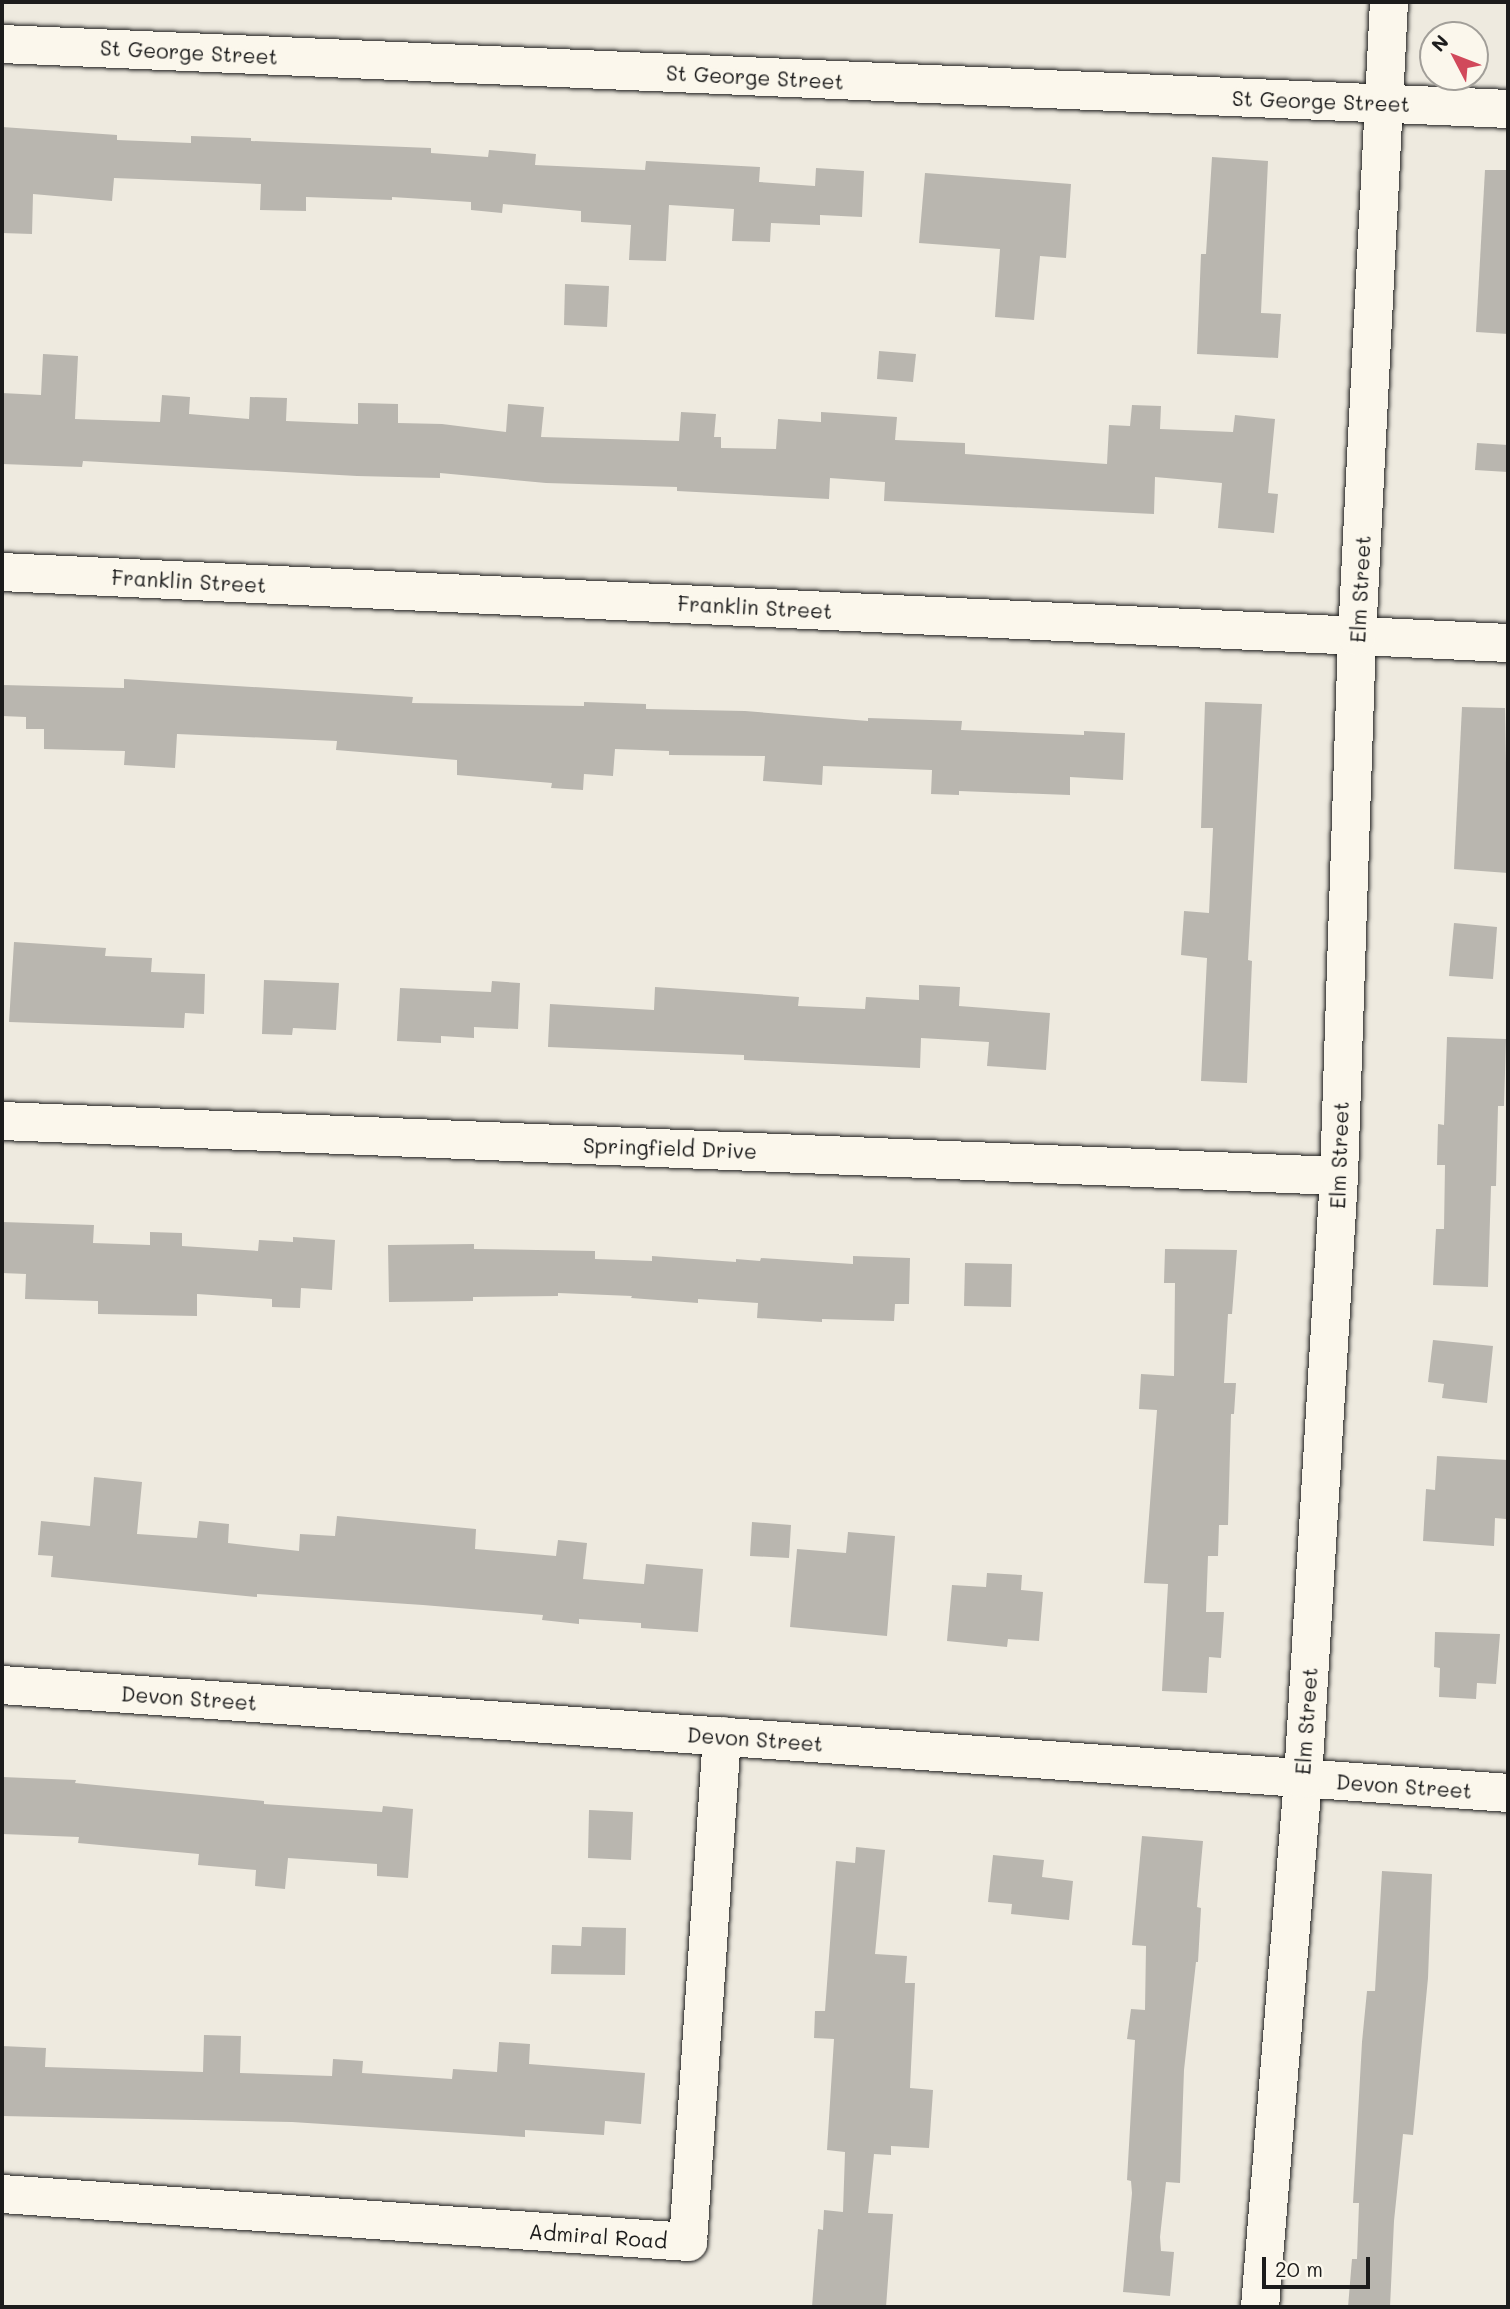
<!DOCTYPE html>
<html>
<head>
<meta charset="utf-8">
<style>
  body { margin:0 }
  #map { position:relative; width:1510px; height:2309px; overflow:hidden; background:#eeeadf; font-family:Mali,sans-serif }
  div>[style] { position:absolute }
  .building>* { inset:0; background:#b9b6af }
  .roads { filter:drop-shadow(0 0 2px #1c1c1c) drop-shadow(0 0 2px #1c1c1c) }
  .minor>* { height:38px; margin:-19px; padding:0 19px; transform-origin:19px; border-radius:19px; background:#fbf7ec }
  span { translate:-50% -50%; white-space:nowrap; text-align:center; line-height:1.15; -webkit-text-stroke:6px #fbf7ec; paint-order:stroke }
  .street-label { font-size:21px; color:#1c1c1c }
  .frame { position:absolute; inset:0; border:4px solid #1c1c1c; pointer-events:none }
  .north { position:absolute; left:1419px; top:21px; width:70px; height:70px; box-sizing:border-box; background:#fbf7ec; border:2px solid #a29f99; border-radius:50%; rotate:312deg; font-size:19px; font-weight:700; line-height:28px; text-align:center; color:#1c1c1c }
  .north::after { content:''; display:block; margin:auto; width:24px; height:32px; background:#d1495b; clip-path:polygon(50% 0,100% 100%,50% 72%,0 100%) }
  .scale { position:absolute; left:1262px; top:2257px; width:108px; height:32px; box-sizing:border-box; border:4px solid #1c1c1c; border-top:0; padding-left:9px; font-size:21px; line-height:24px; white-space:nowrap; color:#1c1c1c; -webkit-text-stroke:5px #fbf7ec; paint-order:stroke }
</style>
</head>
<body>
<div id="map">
  <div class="building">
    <i style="clip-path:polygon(2px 127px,117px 135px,117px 140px,191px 143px,191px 136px,251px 138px,251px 141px,431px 148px,431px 153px,488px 157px,489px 150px,536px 154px,535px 165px,645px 170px,646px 161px,760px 167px,759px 182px,815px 186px,816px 168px,864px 171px,862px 217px,820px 215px,820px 225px,771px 223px,770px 242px,732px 241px,734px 209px,669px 205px,666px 261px,629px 260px,631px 225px,581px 222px,581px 211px,503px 204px,502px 213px,471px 210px,471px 202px,392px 197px,392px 200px,306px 197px,306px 211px,260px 210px,261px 184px,114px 178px,112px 201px,33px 194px,32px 234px,2px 233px)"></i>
    <i style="clip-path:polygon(1212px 157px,1268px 161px,1261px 313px,1281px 314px,1278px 358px,1197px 354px,1201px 254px,1206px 254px)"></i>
    <i style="clip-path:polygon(1485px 170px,1508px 170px,1508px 334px,1476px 332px)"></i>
    <i style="clip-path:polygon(925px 173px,1071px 184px,1066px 258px,1040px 256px,1034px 320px,995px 317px,1000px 249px,919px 243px)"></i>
    <i style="clip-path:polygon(565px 284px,609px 286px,607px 327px,564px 325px)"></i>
    <i style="clip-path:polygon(879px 351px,916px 354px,913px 382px,877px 379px)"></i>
    <i style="clip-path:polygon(43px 354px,78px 356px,75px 419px,160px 422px,162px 395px,190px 397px,189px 414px,249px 419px,250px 397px,287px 398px,286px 421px,358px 424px,358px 403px,398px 404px,398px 423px,442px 424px,506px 432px,508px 404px,544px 407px,541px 437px,679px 441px,681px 412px,716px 414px,714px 437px,721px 437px,721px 448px,776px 449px,778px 419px,821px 422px,821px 412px,897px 417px,895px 440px,965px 443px,965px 454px,1107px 464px,1109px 425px,1130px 426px,1132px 405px,1161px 406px,1160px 429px,1233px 432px,1235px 415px,1275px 419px,1268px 493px,1278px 494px,1274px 533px,1218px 528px,1222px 483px,1155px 477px,1154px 514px,884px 501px,885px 482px,830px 478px,829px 499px,677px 491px,677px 487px,546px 483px,440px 473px,440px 478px,357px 476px,83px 461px,82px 467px,2px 464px,2px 393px,41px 395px)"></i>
    <i style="clip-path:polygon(1477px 443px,1508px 445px,1508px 472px,1475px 470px)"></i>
    <i style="clip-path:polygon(124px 679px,413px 697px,412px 703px,584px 706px,584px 702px,646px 704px,646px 709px,745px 711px,868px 721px,868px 718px,962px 721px,961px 730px,1084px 735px,1084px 731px,1125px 733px,1123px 780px,1070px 777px,1070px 795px,959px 791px,959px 795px,931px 794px,932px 770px,823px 766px,822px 785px,763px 781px,765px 756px,669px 755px,669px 751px,615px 749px,613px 776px,584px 774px,583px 790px,551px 788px,552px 783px,457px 775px,457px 760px,336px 750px,337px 741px,177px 734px,175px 768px,124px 765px,125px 751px,44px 749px,44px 729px,26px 729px,26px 717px,2px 716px,2px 685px,124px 688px)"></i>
    <i style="clip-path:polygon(1205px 702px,1262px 704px,1248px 960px,1252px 961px,1247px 1083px,1201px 1081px,1207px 958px,1181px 955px,1184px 911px,1209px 913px,1213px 828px,1201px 828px)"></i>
    <i style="clip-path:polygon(1462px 707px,1505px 708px,1508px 873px,1454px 869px)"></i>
    <i style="clip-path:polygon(1454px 923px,1497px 927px,1493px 979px,1449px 976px)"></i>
    <i style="clip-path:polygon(14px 942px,106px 948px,105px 956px,152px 958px,151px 972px,205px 974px,204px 1014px,185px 1013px,184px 1028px,9px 1022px)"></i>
    <i style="clip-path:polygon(264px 980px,339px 983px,336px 1030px,293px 1028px,292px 1035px,262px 1034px)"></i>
    <i style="clip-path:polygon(492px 981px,520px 983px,518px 1029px,474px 1027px,474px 1038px,441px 1036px,441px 1043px,397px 1041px,400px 988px,491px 992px)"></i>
    <i style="clip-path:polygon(919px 985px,960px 987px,959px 1006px,1050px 1013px,1046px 1070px,987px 1066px,989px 1042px,921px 1038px,920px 1068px,744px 1060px,744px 1055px,548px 1047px,550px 1004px,654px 1010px,655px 987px,799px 997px,798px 1006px,865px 1009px,866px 997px,919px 1000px)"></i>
    <i style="clip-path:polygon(1447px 1037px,1506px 1039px,1504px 1106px,1498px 1106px,1496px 1186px,1491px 1186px,1488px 1287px,1433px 1285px,1436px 1229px,1444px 1229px,1445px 1165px,1437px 1165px,1438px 1124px,1444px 1125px)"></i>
    <i style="clip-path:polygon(2px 1222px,94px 1225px,93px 1243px,150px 1245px,150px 1232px,182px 1233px,182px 1246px,258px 1251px,259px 1240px,293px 1242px,293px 1237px,335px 1240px,332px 1290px,301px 1288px,300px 1308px,272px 1307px,272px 1299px,197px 1294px,197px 1316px,98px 1314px,98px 1301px,25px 1299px,26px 1274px,2px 1273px)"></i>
    <i style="clip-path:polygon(474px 1244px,474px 1249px,595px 1251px,595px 1259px,652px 1261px,652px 1256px,736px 1262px,736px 1259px,760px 1261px,761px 1258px,853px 1264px,853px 1256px,910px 1258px,909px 1304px,895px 1304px,894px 1321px,822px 1319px,822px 1322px,757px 1318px,758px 1303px,698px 1299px,698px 1303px,631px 1298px,632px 1296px,558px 1293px,558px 1296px,473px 1297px,473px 1301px,389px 1302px,388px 1245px)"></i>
    <i style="clip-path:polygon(1165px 1249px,1237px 1250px,1232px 1314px,1228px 1314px,1224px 1383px,1236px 1383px,1234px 1414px,1231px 1414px,1228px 1525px,1219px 1525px,1218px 1556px,1208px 1556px,1206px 1612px,1224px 1612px,1221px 1658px,1209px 1657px,1207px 1693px,1162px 1691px,1168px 1584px,1144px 1583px,1157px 1410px,1139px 1409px,1141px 1374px,1174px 1376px,1175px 1283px,1164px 1283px)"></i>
    <i style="clip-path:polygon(965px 1263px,1012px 1264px,1011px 1307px,964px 1306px)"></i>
    <i style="clip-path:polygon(1433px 1340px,1493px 1346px,1487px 1403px,1442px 1398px,1444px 1384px,1428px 1382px)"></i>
    <i style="clip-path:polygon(1437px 1456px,1508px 1460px,1506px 1519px,1495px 1518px,1494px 1546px,1423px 1541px,1426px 1489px,1435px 1490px)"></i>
    <i style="clip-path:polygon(94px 1477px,142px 1482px,137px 1534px,197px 1538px,199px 1521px,229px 1524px,228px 1543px,299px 1551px,300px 1534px,335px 1536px,337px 1516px,476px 1529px,475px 1549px,556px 1556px,558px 1540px,587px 1543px,583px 1579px,644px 1584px,646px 1564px,703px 1569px,698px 1632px,641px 1628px,641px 1623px,579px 1619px,579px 1624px,542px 1620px,543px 1615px,423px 1605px,257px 1594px,257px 1597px,51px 1577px,53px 1556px,38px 1555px,41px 1521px,90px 1526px)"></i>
    <i style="clip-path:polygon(752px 1522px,791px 1525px,789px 1558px,750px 1556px)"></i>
    <i style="clip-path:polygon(848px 1532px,895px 1536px,887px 1636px,790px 1627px,797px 1549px,846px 1553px)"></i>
    <i style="clip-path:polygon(987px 1573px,1022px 1575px,1021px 1590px,1043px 1592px,1039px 1641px,1008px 1639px,1007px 1647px,947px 1641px,952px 1585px,986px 1587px)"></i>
    <i style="clip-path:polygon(1435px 1632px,1500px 1634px,1496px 1684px,1477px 1683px,1476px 1699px,1439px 1697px,1440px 1668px,1434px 1667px)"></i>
    <i style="clip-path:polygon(2px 1777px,76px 1780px,75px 1783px,264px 1801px,264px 1804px,382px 1812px,383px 1806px,413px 1809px,408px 1878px,377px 1876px,377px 1864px,288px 1858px,285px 1889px,255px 1886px,256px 1870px,198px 1865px,199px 1854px,78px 1843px,79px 1837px,2px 1834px)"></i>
    <i style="clip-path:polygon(589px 1810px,633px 1812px,631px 1860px,588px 1858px)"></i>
    <i style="clip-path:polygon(1142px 1836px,1203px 1841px,1197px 1907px,1201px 1908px,1198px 1962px,1196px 1962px,1184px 2070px,1180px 2183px,1166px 2182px,1160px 2237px,1161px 2251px,1174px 2252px,1170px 2296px,1123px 2292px,1132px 2193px,1131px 2181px,1127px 2180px,1135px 2040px,1127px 2039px,1131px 2009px,1145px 2010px,1146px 1946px,1132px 1945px)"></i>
    <i style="clip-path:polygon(856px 1847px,885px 1850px,875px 1954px,907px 1956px,905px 1983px,915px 1983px,910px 2088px,933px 2090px,929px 2148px,891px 2146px,891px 2155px,874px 2154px,868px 2213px,893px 2214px,886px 2307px,812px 2307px,818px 2229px,823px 2230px,824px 2210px,843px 2212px,845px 2152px,827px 2150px,834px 2039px,814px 2038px,815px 2011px,825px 2011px,836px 1861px,855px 1863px)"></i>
    <i style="clip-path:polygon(993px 1855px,1044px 1860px,1042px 1877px,1073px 1881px,1069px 1920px,1011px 1914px,1012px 1904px,988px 1902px)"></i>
    <i style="clip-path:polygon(1382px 1871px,1432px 1874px,1428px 1978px,1413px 2135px,1403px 2134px,1394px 2221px,1390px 2307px,1348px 2307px,1352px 2259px,1357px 2259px,1359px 2203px,1353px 2203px,1362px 2042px,1367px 1991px,1375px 1991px)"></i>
    <i style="clip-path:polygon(582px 1927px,626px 1928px,625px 1975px,551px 1974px,552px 1945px,581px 1946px)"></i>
    <i style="clip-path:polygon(204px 2035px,241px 2036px,240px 2073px,332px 2076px,333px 2059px,363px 2061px,362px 2073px,452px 2079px,453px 2069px,497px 2072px,499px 2042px,530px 2044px,529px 2064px,645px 2073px,641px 2124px,605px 2121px,604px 2135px,525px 2130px,525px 2137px,292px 2122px,2px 2116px,2px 2046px,46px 2048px,45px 2067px,203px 2072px)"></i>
  </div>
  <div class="roads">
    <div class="minor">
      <i style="left:2px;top:44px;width:1507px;rotate:2.47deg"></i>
      <i style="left:2px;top:572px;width:1508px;rotate:2.7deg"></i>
      <i style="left:2px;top:1121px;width:1338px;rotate:2.36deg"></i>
      <i style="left:2px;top:1685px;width:1510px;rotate:4.1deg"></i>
      <i style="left:2px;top:2194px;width:688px;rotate:4deg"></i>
      <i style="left:688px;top:2242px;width:507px;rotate:-86.16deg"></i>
      <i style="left:1260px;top:2307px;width:530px;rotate:-85.34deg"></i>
      <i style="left:1303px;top:1779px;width:604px;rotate:-86.58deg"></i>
      <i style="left:1339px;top:1176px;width:540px;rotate:-88.09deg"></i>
      <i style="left:1357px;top:636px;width:635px;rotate:-87.11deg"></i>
    </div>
  </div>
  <div class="street-label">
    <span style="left:189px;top:52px;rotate:3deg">St George Street</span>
    <span style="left:755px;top:77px;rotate:3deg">St George Street</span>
    <span style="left:1321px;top:101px;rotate:2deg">St George Street</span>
    <span style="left:189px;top:581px;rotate:3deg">Franklin Street</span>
    <span style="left:1360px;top:589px;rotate:-87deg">Elm Street</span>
    <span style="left:755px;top:607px;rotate:3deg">Franklin Street</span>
    <span style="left:670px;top:1148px;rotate:2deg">Springfield Drive</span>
    <span style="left:1339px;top:1155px;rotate:-88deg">Elm Street</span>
    <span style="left:189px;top:1698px;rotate:4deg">Devon Street</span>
    <span style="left:1306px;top:1721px;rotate:-86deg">Elm Street</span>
    <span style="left:755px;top:1739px;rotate:4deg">Devon Street</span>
    <span style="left:1404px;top:1786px;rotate:4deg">Devon Street</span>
    <span style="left:598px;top:2236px;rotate:4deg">Admiral Road</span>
  </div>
  <div class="frame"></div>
  <div class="north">N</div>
  <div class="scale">20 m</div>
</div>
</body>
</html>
